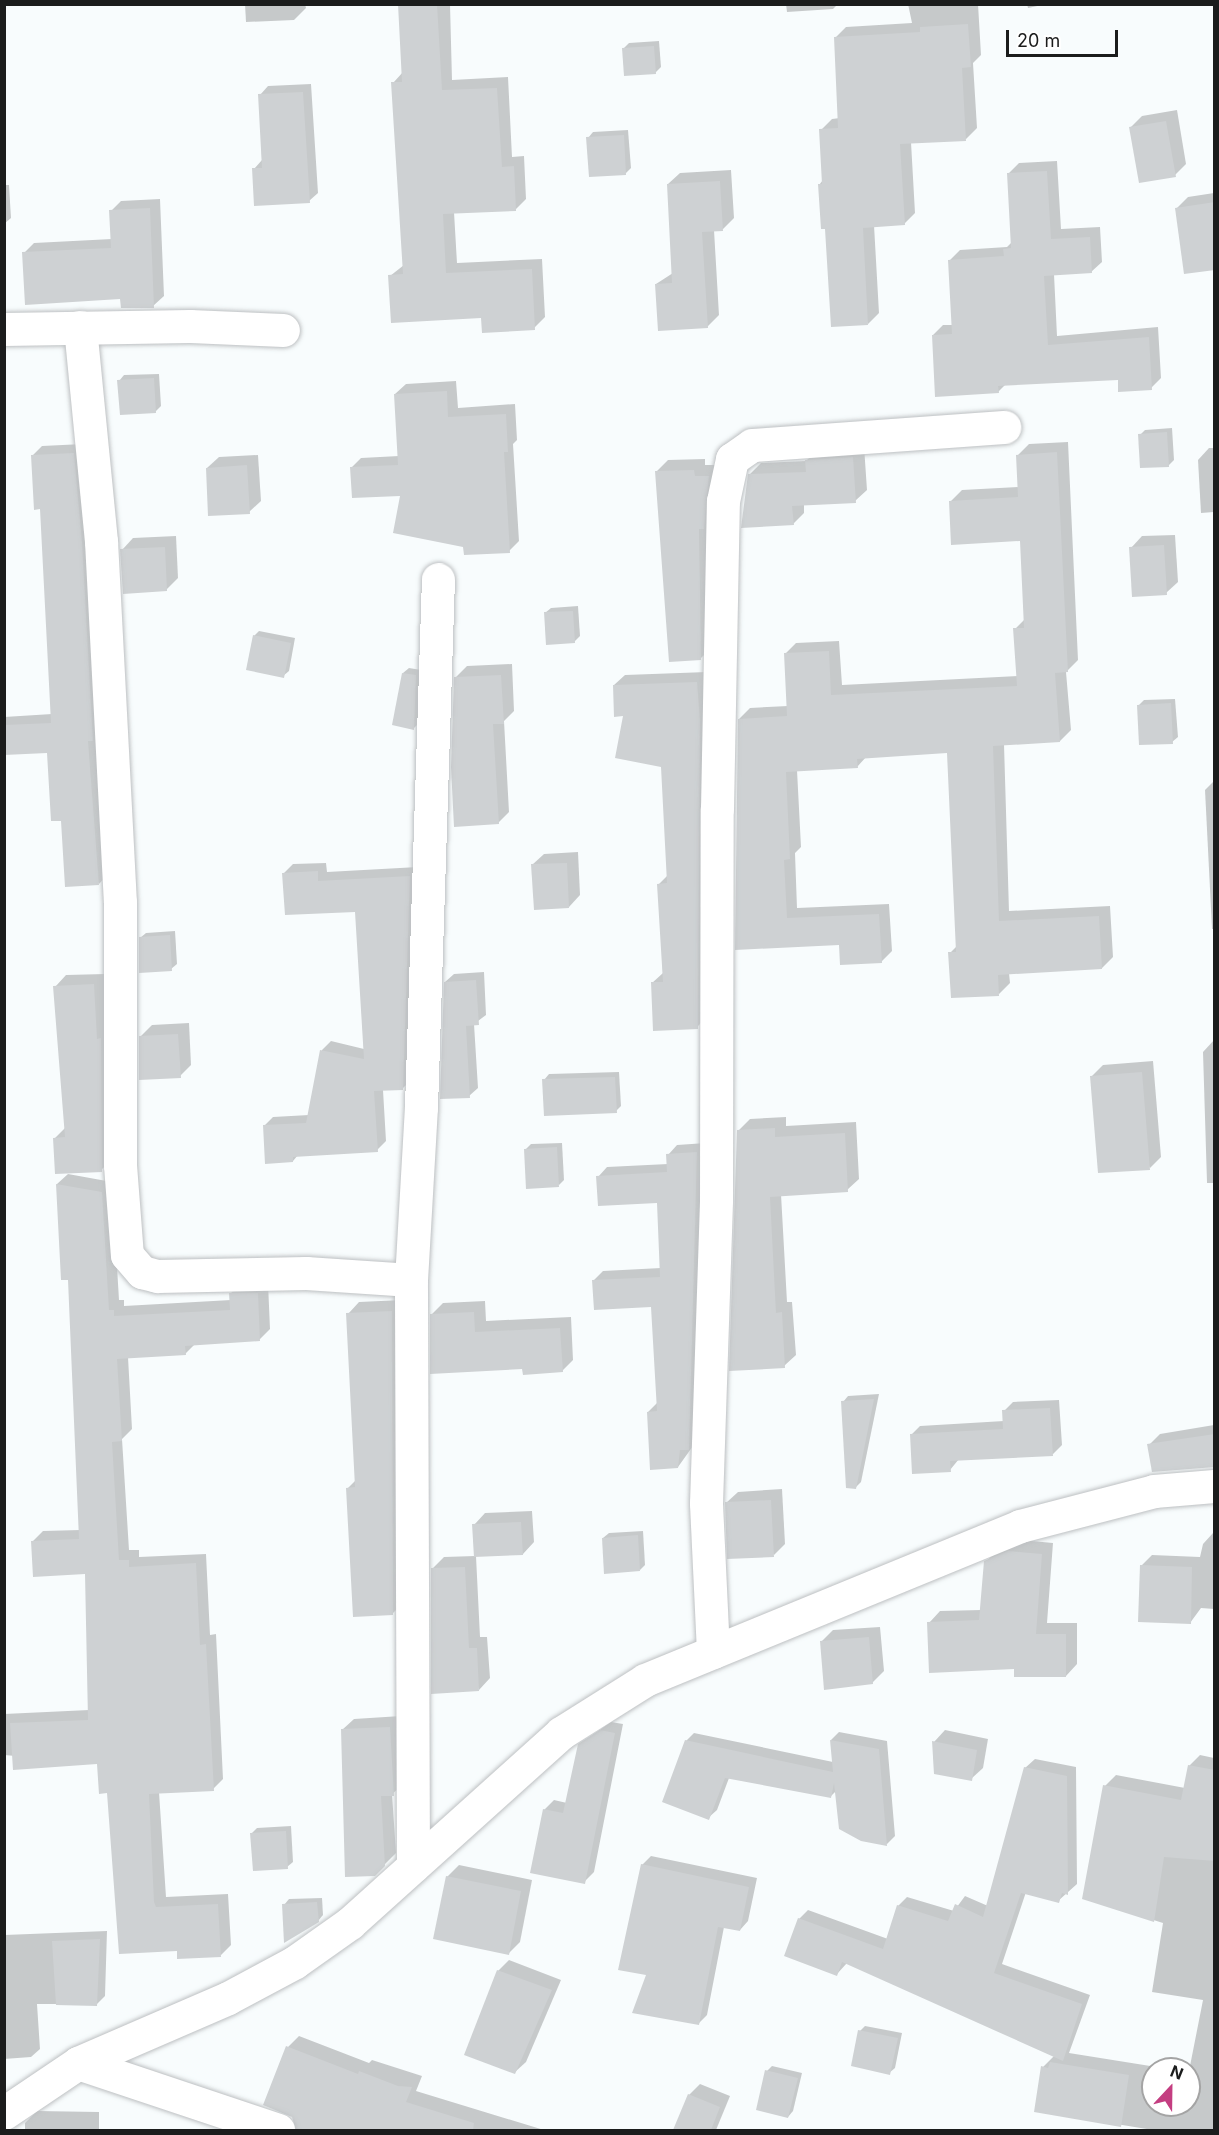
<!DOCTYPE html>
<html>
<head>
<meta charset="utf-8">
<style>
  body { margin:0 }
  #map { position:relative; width:1219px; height:2135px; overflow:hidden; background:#f8fcfd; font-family:Inter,sans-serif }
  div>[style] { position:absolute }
  .shadow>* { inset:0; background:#0003 }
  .building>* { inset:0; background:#ced1d3 }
  .roads { filter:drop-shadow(0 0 2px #bdc0c2) drop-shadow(0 0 2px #bdc0c2) }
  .minor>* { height:33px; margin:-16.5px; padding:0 16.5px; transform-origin:16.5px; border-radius:16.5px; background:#fff }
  span { translate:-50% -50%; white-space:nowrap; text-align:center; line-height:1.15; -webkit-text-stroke:4.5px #fff; paint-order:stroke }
  .frame { position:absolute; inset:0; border:6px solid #1b1c1c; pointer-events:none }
  .north { position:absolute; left:1141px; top:2057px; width:60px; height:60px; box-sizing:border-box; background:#fff; border:2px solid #a4a4a4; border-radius:50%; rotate:22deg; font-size:16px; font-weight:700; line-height:24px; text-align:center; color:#1b1c1c }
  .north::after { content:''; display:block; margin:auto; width:21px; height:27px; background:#c43e81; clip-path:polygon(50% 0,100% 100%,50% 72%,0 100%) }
  .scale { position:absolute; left:1006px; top:30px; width:112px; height:27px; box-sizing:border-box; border:3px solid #1b1c1c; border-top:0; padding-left:8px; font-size:18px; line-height:21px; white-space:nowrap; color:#1b1c1c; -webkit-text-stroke:4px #fff; paint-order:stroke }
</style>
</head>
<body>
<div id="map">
  <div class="shadow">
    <i style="clip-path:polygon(245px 4px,305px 4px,306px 8px,294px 20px,246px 22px)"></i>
    <i style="clip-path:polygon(400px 4px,450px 4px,452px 80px,508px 77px,512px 157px,524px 156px,526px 199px,515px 210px,454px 212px,457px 263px,542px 259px,545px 317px,534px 328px,483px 316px,390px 276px,404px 265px,393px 83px,403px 72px)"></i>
    <i style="clip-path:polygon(786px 4px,838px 4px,833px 9px,787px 12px)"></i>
    <i style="clip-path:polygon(908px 4px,978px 4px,981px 55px,973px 63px,977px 128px,966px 139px,911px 142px,915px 213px,904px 224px,874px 225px,879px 313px,868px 324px,827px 227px,819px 185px,823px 180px,821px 130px,832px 119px,840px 118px,835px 38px,846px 27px,912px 23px)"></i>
    <i style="clip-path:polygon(1027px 4px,1047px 4px,1028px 8px)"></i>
    <i style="clip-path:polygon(659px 41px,661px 67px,655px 73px,624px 48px,629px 43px)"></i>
    <i style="clip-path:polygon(311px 84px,318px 193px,309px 201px,254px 169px,262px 160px,260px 95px,268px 86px)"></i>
    <i style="clip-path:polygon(1177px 110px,1186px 164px,1175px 175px,1131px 127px,1142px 116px)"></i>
    <i style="clip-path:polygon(628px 130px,631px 168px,625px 174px,588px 138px,593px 132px)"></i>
    <i style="clip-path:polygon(1057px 161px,1061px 229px,1100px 227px,1102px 262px,1091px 272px,1054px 274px,1057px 336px,1158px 327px,1161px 378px,1151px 388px,1119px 378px,1006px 384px,998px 392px,933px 335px,943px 325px,953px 325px,950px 260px,960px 250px,1007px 247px,1012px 242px,1009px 173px,1019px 163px)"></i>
    <i style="clip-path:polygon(731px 170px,734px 218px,723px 229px,714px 230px,719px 315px,707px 327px,656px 284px,673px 273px,668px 184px,680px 173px)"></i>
    <i style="clip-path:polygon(4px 185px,9px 185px,11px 218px,4px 224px)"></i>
    <i style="clip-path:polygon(1214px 193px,1214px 268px,1176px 209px,1188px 197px)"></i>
    <i style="clip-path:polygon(160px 199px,164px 296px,153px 306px,122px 298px,24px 253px,34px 243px,112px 239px,111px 211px,121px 201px)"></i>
    <i style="clip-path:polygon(159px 374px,161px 406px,155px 412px,119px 381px,124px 375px)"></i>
    <i style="clip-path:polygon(456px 381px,458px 408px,515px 404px,517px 440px,513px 444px,519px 541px,509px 551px,465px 546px,402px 494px,351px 468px,361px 458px,399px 456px,395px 394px,406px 384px)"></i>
    <i style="clip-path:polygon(1172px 428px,1174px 460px,1168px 466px,1140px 435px,1145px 430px)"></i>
    <i style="clip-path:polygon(1068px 442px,1078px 660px,1066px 672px,1071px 730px,1060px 741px,1004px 744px,1009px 911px,1110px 906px,1113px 957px,1102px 968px,1009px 973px,1010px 983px,999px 994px,950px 953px,958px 945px,949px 751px,867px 756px,857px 767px,797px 770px,801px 847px,795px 853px,797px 908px,889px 904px,892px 951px,881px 962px,840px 944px,737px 949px,739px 719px,750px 708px,788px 706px,785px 654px,796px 643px,839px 641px,842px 685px,1018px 676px,1015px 629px,1025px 619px,1021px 540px,951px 501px,962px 490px,1019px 487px,1018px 455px,1029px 444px)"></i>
    <i style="clip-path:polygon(83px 444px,108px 874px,99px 884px,62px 819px,49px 751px,4px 753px,4px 717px,52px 714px,42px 508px,32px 456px,42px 446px)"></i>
    <i style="clip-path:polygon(864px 446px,867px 490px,855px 501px,804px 504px,804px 513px,793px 524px,749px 475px,761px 463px,806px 461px,818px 449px)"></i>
    <i style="clip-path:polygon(1209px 448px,1214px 448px,1214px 512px,1201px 513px,1198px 460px)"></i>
    <i style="clip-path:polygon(258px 455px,261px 501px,249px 512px,207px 468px,219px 457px)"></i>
    <i style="clip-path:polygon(705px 459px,705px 465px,720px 465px,712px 647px,700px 659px,656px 472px,668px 460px)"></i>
    <i style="clip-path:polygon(1175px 535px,1178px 582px,1166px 593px,1131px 548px,1142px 536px)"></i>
    <i style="clip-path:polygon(176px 536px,178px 578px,166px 590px,122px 550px,133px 538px)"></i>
    <i style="clip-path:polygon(578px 606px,580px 636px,574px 642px,545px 613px,551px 608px)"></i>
    <i style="clip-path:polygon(259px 631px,295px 638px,289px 671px,283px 676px,254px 636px)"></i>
    <i style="clip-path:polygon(512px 664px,514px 711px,504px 721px,509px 812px,498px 823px,455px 678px,467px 666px)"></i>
    <i style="clip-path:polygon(409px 668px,421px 670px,419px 723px,414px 728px,403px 673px)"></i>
    <i style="clip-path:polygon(707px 672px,707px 1017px,697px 1027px,652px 983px,663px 973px,659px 884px,668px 875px,662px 766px,625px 714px,614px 685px,625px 675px)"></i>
    <i style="clip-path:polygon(1175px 699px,1178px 737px,1172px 742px,1138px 706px,1144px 700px)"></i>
    <i style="clip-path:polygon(1214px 781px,1214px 929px,1212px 929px,1205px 790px)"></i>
    <i style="clip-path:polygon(578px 852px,580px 895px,569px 907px,532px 865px,544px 854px)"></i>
    <i style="clip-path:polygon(326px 863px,327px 872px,418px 867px,411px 1080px,402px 1089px,383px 1090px,386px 1141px,377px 1150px,298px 1155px,293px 1161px,264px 1126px,273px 1117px,309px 1115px,322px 1050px,331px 1041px,364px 1049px,356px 911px,284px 873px,293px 864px)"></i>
    <i style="clip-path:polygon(175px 931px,177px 964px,171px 969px,140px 938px,146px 933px)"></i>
    <i style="clip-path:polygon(484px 972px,486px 1015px,474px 1024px,478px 1088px,469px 1096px,445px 982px,454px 974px)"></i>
    <i style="clip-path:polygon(105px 974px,113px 1159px,101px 1170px,55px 1138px,66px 1127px,55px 987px,66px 975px)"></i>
    <i style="clip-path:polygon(189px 1023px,191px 1065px,180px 1076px,140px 1037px,152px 1025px)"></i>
    <i style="clip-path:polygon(1214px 1040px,1214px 1183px,1207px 1183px,1203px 1052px)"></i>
    <i style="clip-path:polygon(1153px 1061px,1161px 1157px,1150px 1168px,1092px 1076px,1103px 1065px)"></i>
    <i style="clip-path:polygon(619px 1072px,621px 1106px,616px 1111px,544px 1080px,549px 1074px)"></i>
    <i style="clip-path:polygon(786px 1117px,786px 1126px,856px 1122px,859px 1179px,847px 1190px,781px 1194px,787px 1302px,792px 1302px,796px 1355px,784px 1366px,739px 1130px,750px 1119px)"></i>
    <i style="clip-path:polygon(562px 1143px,564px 1180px,559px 1185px,525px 1150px,531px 1144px)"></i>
    <i style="clip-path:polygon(706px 1143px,698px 1439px,678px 1467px,648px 1412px,658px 1402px,653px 1306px,593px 1281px,603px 1271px,661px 1268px,658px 1201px,598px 1177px,607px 1167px,668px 1164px,668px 1155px,677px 1145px)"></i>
    <i style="clip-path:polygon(68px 1174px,112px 1182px,119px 1300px,124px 1300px,124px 1306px,231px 1300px,230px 1294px,241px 1283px,268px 1283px,270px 1329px,260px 1339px,195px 1344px,185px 1354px,128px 1357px,132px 1429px,122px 1439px,129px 1550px,139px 1550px,139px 1557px,206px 1554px,210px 1635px,216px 1634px,223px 1779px,213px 1789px,159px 1792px,166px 1897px,228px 1894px,231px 1945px,221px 1955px,179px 1949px,120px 1952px,108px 1792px,99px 1763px,4px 1755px,4px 1714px,89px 1710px,86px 1573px,32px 1542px,43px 1531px,80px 1530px,70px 1279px,62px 1279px,57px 1184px)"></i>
    <i style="clip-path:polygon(403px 1300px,404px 1602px,393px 1613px,348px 1488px,356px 1480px,348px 1314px,359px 1302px)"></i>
    <i style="clip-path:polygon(485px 1301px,486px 1321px,571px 1317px,573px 1360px,562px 1371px,524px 1367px,431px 1315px,443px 1303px)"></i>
    <i style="clip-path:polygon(879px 1394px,861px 1482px,856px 1487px,843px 1402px,848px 1396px)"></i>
    <i style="clip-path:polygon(1059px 1400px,1062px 1445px,1053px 1454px,959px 1459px,950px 1470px,911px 1435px,920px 1426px,1004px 1421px,1004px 1411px,1013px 1402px)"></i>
    <i style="clip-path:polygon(1214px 1425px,1214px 1463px,1149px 1445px,1160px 1434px)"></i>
    <i style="clip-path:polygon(782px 1489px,785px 1544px,774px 1555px,726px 1503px,738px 1492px)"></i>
    <i style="clip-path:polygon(532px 1511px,534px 1542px,523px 1554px,476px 1556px,480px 1637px,487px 1637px,490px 1678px,479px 1690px,432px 1569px,444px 1557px,475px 1556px,474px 1525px,485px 1513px)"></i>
    <i style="clip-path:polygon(643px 1531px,645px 1565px,640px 1570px,603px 1538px,609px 1533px)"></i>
    <i style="clip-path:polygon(1213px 1533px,1214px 1609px,1201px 1608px,1190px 1623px,1141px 1566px,1152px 1555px,1200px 1557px,1203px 1544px)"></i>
    <i style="clip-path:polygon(1021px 1540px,1053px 1543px,1047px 1623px,1077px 1623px,1077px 1664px,1066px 1676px,1016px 1668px,929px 1623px,940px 1611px,981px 1610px,986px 1562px,997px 1550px)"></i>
    <i style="clip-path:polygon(880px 1627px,884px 1671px,872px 1683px,821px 1642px,833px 1630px)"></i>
    <i style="clip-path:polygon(401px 1716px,405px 1783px,392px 1794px,396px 1853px,384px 1865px,342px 1730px,354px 1719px)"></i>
    <i style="clip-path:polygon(611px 1722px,623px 1724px,594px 1872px,584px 1882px,544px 1810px,554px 1800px,567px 1803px,579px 1745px)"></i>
    <i style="clip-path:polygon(945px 1730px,988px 1739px,983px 1768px,971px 1779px,934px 1742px)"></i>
    <i style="clip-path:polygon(839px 1732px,887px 1741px,895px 1836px,887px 1844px,861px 1839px,836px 1791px,830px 1797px,729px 1778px,717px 1810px,708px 1818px,686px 1741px,694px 1733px,833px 1762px,831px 1740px)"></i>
    <i style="clip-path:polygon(1200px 1755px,1214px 1758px,1214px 2130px,1153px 2130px,1036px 2111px,1043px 2067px,1054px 2056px,847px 1963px,837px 1974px,799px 1919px,808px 1910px,888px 1939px,898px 1906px,907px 1897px,954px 1911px,965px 1896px,988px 1906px,1025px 1768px,1035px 1759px,1076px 1767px,1077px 1884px,1058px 1901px,1026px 1892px,1002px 1964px,1090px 1995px,1069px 2053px,1169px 2069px,1153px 2069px,1153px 2105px,1189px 2105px,1189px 2071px,1203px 2000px,1152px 1992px,1163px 1923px,1083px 1898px,1105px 1786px,1116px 1775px,1185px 1788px,1189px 1766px)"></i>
    <i style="clip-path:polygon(291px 1826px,293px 1862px,287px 1867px,252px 1833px,257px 1828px)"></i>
    <i style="clip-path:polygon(651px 1856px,757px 1878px,748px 1921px,740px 1930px,724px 1927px,707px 2015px,698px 2024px,648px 1974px,642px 1865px)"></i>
    <i style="clip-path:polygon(459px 1865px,532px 1880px,520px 1942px,508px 1954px,447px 1877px)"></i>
    <i style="clip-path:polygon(322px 1898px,323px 1915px,318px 1921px,284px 1905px,289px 1899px)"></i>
    <i style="clip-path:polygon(107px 1931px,105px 1996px,97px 2004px,37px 2004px,40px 2049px,31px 2057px,4px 2059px,4px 1935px)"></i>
    <i style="clip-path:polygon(509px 1960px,561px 1980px,526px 2062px,515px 2072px,498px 1971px)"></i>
    <i style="clip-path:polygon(865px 2026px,902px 2033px,895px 2068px,889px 2073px,860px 2031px)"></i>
    <i style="clip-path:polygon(299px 2036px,369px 2063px,372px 2060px,422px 2076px,416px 2091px,544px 2130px,296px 2130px,288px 2047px)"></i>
    <i style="clip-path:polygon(772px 2066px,802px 2073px,793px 2111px,788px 2117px,767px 2071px)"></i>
    <i style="clip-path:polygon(700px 2084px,730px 2096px,716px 2130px,674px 2130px,689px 2095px)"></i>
    <i style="clip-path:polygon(37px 2111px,99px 2112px,99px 2130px,25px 2130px,25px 2123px)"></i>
  </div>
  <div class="building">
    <i style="clip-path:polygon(398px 4px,437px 4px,442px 90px,497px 88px,502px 167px,514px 166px,516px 211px,443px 214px,446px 273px,532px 269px,535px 330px,482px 333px,481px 318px,391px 323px,388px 275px,403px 274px,391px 82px,402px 82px)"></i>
    <i style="clip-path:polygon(968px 24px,971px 67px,962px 68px,966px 141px,900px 144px,905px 225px,863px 228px,868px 325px,831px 327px,825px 229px,821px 229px,818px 184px,822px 184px,819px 129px,838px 128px,834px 37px,920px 32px,920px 27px)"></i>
    <i style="clip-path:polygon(654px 46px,656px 74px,624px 76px,622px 48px)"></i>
    <i style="clip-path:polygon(303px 92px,310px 203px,254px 206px,252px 168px,262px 168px,258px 94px)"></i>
    <i style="clip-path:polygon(1166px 121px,1176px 177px,1139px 183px,1129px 127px)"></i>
    <i style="clip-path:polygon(624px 135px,626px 175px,589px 177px,586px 137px)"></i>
    <i style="clip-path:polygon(1047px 171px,1051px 239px,1090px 237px,1092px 273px,1044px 276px,1048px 345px,1149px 337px,1152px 390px,1118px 392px,1118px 380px,998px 386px,999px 393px,935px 397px,932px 335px,952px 334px,948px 260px,1004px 256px,1003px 249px,1011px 248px,1007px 173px)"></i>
    <i style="clip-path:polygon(720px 181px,723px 231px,702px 232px,708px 328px,658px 331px,655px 284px,672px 283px,667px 184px)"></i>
    <i style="clip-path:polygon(1215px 202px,1215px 270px,1184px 274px,1175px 208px)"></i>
    <i style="clip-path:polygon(150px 208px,154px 308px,121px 308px,120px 299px,25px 305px,22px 252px,111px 248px,109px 210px)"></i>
    <i style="clip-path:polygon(154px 378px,156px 413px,120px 415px,117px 380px)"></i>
    <i style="clip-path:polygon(447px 391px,448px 417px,506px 414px,508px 452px,504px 452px,510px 553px,464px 555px,463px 547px,393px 533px,400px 496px,352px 498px,350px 467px,398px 465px,394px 394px)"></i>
    <i style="clip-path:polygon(1167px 432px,1169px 467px,1140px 468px,1138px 434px)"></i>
    <i style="clip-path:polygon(1057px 452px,1068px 672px,1055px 673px,1060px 742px,993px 746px,999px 921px,1099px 916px,1102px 969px,998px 975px,999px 996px,951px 998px,948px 952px,956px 952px,947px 753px,857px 759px,858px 768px,786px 772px,790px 859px,784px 860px,787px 918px,879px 914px,882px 963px,840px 965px,839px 945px,735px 950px,738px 719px,787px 716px,784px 653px,829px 651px,831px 695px,1017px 686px,1013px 628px,1024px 628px,1020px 541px,951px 545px,949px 501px,1018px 497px,1016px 455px)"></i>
    <i style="clip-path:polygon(74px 453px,82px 542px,93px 741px,88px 741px,99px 885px,65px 887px,61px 821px,51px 821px,47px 753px,4px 755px,4px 725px,51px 723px,40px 509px,34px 510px,31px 455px)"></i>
    <i style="clip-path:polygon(853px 457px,856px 503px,792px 506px,794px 525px,741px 528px,748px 474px,806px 472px,805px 460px)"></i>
    <i style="clip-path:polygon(247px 465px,250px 514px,208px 516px,206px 468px)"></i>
    <i style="clip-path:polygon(694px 470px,695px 476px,709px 476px,704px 529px,699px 529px,701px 660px,669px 662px,655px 471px)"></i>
    <i style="clip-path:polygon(1164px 545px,1167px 595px,1132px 597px,1129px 547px)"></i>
    <i style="clip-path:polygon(165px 547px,167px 591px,123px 594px,120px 549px)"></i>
    <i style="clip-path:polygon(573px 611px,575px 643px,546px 645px,544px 612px)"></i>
    <i style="clip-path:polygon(253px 635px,291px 643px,284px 678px,246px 670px)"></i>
    <i style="clip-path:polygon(402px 673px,416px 675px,414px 730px,392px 725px)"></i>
    <i style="clip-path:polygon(501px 675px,504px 724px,493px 724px,499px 824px,454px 827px,451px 767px,454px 677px)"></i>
    <i style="clip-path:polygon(697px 682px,700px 720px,698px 1029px,653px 1031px,651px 982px,663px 982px,657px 884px,667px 883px,661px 767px,615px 758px,623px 716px,614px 717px,613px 685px)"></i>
    <i style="clip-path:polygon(1171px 703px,1173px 744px,1139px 745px,1137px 705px)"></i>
    <i style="clip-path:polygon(567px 863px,569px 908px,534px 910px,531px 864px)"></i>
    <i style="clip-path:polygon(318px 871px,318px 881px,410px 876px,403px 1090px,374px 1091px,378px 1152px,293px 1157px,293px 1162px,265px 1164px,263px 1125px,306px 1123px,320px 1050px,364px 1059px,355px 912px,285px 915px,282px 873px)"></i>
    <i style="clip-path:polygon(170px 935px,172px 971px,139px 973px,139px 937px)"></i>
    <i style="clip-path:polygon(476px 980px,479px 1025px,466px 1026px,470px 1098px,440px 1099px,444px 982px)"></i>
    <i style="clip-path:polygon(94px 984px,97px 1039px,101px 1038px,102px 1172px,55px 1174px,53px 1138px,65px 1137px,53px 986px)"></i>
    <i style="clip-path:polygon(178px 1034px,181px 1078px,139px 1080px,139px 1036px)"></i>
    <i style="clip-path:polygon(1142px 1072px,1150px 1170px,1098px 1173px,1090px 1076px)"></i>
    <i style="clip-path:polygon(615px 1077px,617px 1113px,544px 1116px,542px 1079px)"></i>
    <i style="clip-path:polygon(775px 1128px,775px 1137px,845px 1133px,848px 1192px,770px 1197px,776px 1313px,782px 1312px,785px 1368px,729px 1371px,737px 1130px)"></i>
    <i style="clip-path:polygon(557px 1147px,559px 1187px,526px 1189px,524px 1149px)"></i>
    <i style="clip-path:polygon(697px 1152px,689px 1450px,680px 1450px,678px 1468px,650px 1470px,647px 1412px,657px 1411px,651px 1307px,594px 1310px,592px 1280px,660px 1277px,657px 1203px,598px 1206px,596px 1176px,667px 1172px,666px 1154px)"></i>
    <i style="clip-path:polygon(56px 1184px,102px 1192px,109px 1310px,114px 1310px,114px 1316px,230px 1310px,229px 1293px,258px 1293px,260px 1341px,185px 1346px,186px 1355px,117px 1359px,122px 1441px,112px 1442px,119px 1560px,129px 1560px,129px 1567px,196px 1563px,200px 1645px,206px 1644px,214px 1791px,149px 1794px,154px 1902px,156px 1907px,218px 1904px,221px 1957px,177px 1959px,177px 1951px,119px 1954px,107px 1793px,99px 1794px,97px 1764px,13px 1770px,10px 1723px,88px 1720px,85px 1574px,33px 1577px,31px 1541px,79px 1539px,68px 1280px,61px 1280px)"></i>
    <i style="clip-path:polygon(392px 1311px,393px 1615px,353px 1617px,346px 1488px,355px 1487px,346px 1313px)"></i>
    <i style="clip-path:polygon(474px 1312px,475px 1332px,560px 1328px,563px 1372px,523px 1375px,522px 1369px,430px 1374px,430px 1314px)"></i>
    <i style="clip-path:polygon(874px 1399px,856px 1489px,846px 1488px,841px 1401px)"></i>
    <i style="clip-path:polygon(1050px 1408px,1053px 1456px,950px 1461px,951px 1472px,912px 1474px,910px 1434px,1003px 1429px,1002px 1410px)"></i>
    <i style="clip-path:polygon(1215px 1434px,1215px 1467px,1152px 1472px,1147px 1444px)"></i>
    <i style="clip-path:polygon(771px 1500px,774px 1557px,727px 1559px,725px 1502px)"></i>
    <i style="clip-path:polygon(521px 1522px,523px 1555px,474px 1557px,472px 1524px)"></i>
    <i style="clip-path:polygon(638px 1535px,640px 1571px,604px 1574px,602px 1538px)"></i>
    <i style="clip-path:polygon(1008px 1551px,1042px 1554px,1036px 1634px,1066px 1634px,1066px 1677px,1014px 1677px,1014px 1669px,929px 1673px,927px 1622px,979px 1620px,984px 1561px)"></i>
    <i style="clip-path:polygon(1140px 1565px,1192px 1567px,1191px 1624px,1138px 1622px)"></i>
    <i style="clip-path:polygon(465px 1567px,469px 1648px,477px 1648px,479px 1691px,431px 1694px,431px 1568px)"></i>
    <i style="clip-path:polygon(869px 1637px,873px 1684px,824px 1690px,820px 1641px)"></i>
    <i style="clip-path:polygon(390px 1727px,394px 1796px,381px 1796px,385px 1866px,375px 1876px,345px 1877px,341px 1729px)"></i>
    <i style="clip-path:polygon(600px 1730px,615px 1733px,585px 1884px,530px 1873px,543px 1809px,563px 1813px,578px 1744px)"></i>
    <i style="clip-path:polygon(685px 1740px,833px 1772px,830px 1740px,879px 1749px,887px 1846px,861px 1841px,839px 1829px,834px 1783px,831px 1798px,725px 1778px,709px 1820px,662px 1802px)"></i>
    <i style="clip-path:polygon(932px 1741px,977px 1750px,972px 1781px,934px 1774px)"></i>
    <i style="clip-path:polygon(1188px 1765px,1215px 1770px,1215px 1861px,1164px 1857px,1154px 1922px,1082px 1899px,1103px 1785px,1181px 1800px)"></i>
    <i style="clip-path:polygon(1024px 1767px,1067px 1776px,1068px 1895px,1062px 1893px,1059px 1903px,1021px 1893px,994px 1973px,1082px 2004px,1063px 2061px,842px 1962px,837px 1976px,784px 1956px,798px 1918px,883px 1949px,897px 1905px,948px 1921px,955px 1904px,983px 1917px)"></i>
    <i style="clip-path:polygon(286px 1831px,288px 1869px,253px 1871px,250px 1833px)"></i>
    <i style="clip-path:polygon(641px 1864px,749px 1887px,740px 1931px,718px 1927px,699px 2025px,632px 2013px,646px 1975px,618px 1970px)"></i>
    <i style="clip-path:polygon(446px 1876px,521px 1891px,509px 1955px,433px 1939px)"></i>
    <i style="clip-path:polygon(317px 1902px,319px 1922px,284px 1943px,282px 1904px)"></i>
    <i style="clip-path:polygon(100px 1939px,97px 2006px,56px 2005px,52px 1941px)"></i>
    <i style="clip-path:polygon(497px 1970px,552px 1990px,515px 2074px,464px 2055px)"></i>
    <i style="clip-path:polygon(858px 2030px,898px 2038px,890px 2075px,851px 2066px)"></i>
    <i style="clip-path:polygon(286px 2046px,358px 2074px,359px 2071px,398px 2086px,412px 2087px,406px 2102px,474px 2123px,473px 2130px,296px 2130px,292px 2117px,263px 2105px)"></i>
    <i style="clip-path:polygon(1050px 2062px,1129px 2075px,1121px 2127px,1034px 2112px,1041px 2066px,1048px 2068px)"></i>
    <i style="clip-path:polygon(765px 2070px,798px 2078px,788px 2118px,756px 2110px)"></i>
    <i style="clip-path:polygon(688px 2094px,720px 2107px,711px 2130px,673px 2130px)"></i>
  </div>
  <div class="roads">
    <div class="minor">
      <i style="left:80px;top:327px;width:215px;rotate:84.4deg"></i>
      <i style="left:101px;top:541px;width:361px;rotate:87deg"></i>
      <i style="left:120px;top:902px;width:263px;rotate:90deg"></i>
      <i style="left:120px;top:1165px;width:90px;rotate:85.6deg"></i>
      <i style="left:127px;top:1255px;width:23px;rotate:49deg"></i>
      <i style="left:142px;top:1272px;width:16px;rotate:15deg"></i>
      <i style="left:157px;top:1276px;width:149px;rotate:-1.2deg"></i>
      <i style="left:306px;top:1273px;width:105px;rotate:3.8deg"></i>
      <i style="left:4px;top:329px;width:186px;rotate:-0.9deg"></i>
      <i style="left:190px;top:326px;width:93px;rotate:2.5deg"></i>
      <i style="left:713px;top:1652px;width:149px;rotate:-92.7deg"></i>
      <i style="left:706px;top:1503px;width:303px;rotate:-88.1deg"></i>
      <i style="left:716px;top:1200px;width:391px;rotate:-89.9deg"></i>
      <i style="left:717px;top:809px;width:308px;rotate:-88.9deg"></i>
      <i style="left:723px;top:501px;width:43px;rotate:-77.9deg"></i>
      <i style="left:732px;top:459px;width:24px;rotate:-35deg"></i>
      <i style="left:752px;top:445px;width:253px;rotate:-4.1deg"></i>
      <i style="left:413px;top:1866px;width:586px;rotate:-90.2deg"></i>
      <i style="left:411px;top:1280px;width:173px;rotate:-86.7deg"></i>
      <i style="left:421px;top:1107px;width:528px;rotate:-88.16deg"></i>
      <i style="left:78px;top:2063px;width:211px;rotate:18.5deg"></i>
      <i style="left:4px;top:2113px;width:89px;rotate:-34deg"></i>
      <i style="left:78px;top:2063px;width:163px;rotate:-23.4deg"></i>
      <i style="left:228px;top:1998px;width:76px;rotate:-28.2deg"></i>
      <i style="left:295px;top:1962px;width:67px;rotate:-35.3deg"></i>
      <i style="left:350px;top:1923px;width:284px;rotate:-42deg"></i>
      <i style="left:561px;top:1733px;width:99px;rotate:-32.2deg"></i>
      <i style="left:645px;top:1680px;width:405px;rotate:-22.3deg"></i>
      <i style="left:1020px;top:1526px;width:138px;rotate:-14.6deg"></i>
      <i style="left:1154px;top:1491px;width:60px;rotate:-4.8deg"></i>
    </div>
  </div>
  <div class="frame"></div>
  <div class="north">N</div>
  <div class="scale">20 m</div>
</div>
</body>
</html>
